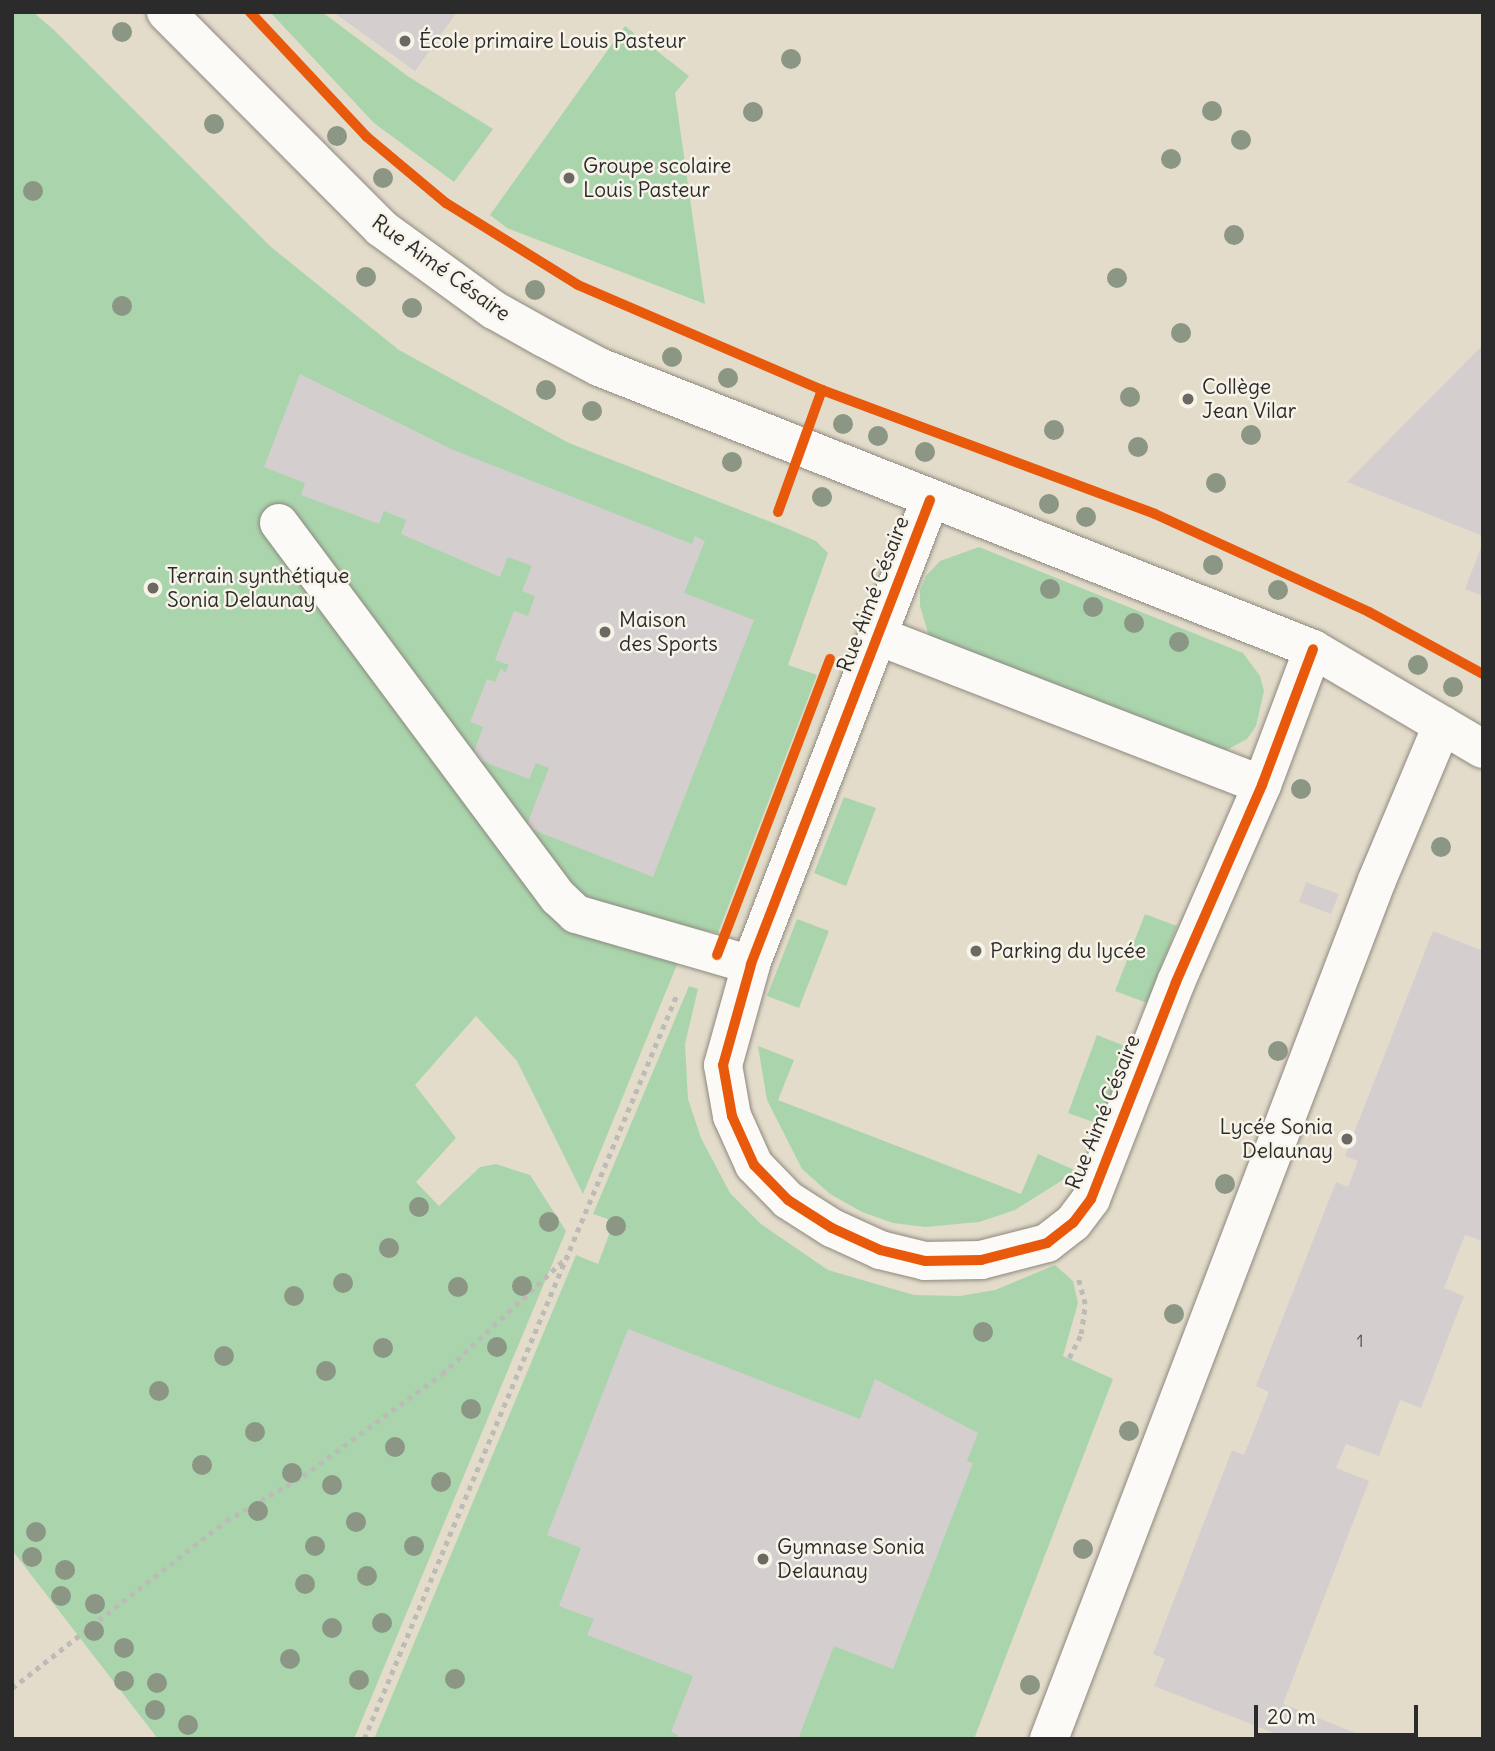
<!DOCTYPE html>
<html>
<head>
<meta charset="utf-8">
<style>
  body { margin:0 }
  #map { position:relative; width:1495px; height:1751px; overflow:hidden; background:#e4dcca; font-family:Delius,sans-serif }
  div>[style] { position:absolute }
  .green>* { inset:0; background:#aad5ac }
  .building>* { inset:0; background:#d4cece }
  .path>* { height:4.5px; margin-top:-2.25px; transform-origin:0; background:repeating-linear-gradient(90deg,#bcbbb7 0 5px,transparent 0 10px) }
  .roads { filter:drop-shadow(0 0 2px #8d8980) drop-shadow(0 0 2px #8d8980) }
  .minor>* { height:38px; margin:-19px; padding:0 19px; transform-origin:19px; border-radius:19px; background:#fbfaf7 }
  .cycleway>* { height:10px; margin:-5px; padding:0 5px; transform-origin:5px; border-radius:5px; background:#e8590c }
  .trees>* { width:20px; height:20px; margin:-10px; border-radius:50%; background:#8b9684 }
  .dots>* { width:19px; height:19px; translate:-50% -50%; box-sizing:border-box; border:4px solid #f7f3e8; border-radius:50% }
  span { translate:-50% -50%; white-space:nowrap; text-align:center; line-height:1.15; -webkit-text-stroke:5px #f7f3e8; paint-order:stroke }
  .number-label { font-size:18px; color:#555454 }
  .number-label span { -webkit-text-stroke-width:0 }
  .poi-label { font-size:21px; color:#2b2b2b }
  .left { translate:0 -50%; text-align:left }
  .right { translate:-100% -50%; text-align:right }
  .street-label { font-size:21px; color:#2b2b2b }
  .frame { position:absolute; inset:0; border:14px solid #2b2b2b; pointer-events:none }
  .scale { position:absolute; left:1254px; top:1705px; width:164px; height:32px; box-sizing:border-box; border:4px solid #2b2b2b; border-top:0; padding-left:9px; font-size:21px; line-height:24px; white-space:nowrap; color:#2b2b2b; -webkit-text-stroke:5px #f7f3e8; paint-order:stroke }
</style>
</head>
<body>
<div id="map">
  <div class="green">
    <i style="clip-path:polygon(12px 12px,33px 12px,54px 30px,271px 247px,399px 350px,569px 443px,786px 528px,816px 541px,828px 553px,788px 665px,817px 675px,718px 933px,631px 917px,617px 947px,678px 962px,583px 1194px,517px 1061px,476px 1016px,415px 1085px,456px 1138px,416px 1182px,439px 1206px,480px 1167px,496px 1164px,530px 1175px,566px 1231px,354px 1739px,158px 1739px,12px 1550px)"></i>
    <i style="clip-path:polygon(270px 12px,322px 12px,409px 77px,493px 129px,454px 182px,374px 123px)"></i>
    <i style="clip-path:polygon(625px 26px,689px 76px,675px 93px,705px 304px,507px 228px,490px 215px)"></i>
    <i style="clip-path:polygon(979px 547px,1243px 653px,1260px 676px,1264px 691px,1256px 726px,1247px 739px,1221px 753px,929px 636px,920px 606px,920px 590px,926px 576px,940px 561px)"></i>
    <i style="clip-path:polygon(844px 797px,876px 808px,846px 886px,814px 873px)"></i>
    <i style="clip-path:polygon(1145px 914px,1177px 926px,1147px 1003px,1115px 991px)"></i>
    <i style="clip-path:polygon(797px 919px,829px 931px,799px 1008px,767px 996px)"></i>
    <i style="clip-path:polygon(689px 986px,698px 989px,685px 1044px,688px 1099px,701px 1138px,730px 1193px,761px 1224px,828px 1270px,914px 1295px,960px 1296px,995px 1290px,1055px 1265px,1073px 1281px,1078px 1303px,1063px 1356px,1113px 1379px,974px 1739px,374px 1739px,576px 1255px,598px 1264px,614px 1221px,593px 1214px)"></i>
    <i style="clip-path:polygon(1097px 1035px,1130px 1048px,1099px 1124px,1068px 1113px)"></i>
    <i style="clip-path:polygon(758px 1046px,794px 1060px,778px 1100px,1021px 1194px,1038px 1154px,1077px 1171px,1015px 1210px,979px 1222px,925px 1227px,893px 1223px,862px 1212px,830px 1194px,802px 1169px,767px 1100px)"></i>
  </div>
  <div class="building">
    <i style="clip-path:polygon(333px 12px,457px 12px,415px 71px)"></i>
    <i style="clip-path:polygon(1483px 345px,1483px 536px,1347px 482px)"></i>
    <i style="clip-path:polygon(300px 374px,451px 449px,692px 544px,695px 536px,705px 541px,684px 593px,754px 620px,653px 877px,526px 827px,549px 768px,536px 763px,529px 779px,472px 757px,483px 727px,470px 722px,487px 679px,495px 682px,501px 668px,505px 673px,509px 665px,495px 660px,514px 611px,528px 616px,535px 596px,522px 591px,532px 566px,508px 557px,500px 577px,401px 534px,406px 520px,384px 511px,379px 524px,301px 495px,305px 483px,264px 467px)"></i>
    <i style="clip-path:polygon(1483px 542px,1483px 596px,1465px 589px)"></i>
    <i style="clip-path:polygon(1306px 882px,1339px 894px,1331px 914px,1299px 902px)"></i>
    <i style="clip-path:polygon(1433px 931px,1483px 951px,1483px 1241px,1465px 1235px,1444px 1288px,1464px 1296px,1421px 1408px,1400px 1400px,1379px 1456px,1346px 1444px,1336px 1468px,1369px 1481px,1283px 1704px,1371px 1739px,1289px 1739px,1154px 1686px,1165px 1659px,1153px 1654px,1232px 1450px,1244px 1455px,1269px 1392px,1256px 1386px,1336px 1182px,1348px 1187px,1358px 1161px,1345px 1156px)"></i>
    <i style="clip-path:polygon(628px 1329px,860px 1419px,875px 1379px,978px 1433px,967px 1461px,973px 1463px,893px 1669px,834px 1646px,798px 1739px,677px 1739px,678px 1735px,671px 1732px,693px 1676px,587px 1635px,594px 1619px,559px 1606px,581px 1548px,547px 1535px)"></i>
  </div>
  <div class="path">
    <i style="left:250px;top:12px;width:171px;rotate:46.9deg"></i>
    <i style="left:367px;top:137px;width:103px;rotate:39.9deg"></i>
    <i style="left:446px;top:203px;width:155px;rotate:31.8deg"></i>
    <i style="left:578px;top:285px;width:266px;rotate:23.3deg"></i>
    <i style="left:822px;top:390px;width:355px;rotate:20.4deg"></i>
    <i style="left:1155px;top:514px;width:235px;rotate:24.6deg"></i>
    <i style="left:1369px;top:612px;width:130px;rotate:28.5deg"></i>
    <i style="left:778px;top:512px;width:20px;rotate:-70deg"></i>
    <i style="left:1069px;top:1358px;width:27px;rotate:-63deg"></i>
    <i style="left:1081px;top:1334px;width:30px;rotate:-82deg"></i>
    <i style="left:1085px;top:1304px;width:27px;rotate:-105deg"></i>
    <i style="left:12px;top:1688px;width:271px;rotate:-38deg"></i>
    <i style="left:226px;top:1521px;width:89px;rotate:-30.3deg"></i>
    <i style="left:303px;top:1476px;width:172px;rotate:-36.3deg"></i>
    <i style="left:442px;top:1374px;width:173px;rotate:-43.1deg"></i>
    <i style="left:364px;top:1739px;width:808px;rotate:-67.21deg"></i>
  </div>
  <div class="roads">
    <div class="minor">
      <i style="left:166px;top:12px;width:305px;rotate:45.1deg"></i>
      <i style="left:381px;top:228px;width:140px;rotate:36deg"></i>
      <i style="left:494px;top:310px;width:57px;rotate:29.2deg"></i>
      <i style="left:544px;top:338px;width:62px;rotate:27.8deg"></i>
      <i style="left:599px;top:367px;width:768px;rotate:21.55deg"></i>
      <i style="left:1313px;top:649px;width:197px;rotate:30.5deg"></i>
      <i style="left:930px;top:500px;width:498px;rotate:111.1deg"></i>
      <i style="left:751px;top:965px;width:104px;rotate:105.6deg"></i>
      <i style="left:723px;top:1065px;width:52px;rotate:80deg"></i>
      <i style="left:732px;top:1116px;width:54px;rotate:65.8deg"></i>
      <i style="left:754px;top:1165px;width:49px;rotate:45.8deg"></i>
      <i style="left:788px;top:1200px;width:52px;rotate:32.5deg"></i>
      <i style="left:832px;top:1228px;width:53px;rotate:24.6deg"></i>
      <i style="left:880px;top:1250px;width:46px;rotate:13.7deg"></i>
      <i style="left:925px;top:1261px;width:56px;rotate:-1deg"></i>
      <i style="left:981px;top:1260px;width:68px;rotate:-14.4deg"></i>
      <i style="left:1047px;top:1243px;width:33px;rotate:-38deg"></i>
      <i style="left:1073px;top:1223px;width:30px;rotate:-53deg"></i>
      <i style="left:1091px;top:1199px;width:233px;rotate:-68.6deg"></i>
      <i style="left:1176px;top:982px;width:215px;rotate:-66.4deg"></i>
      <i style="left:1262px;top:785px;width:145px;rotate:-69.4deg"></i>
      <i style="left:279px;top:523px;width:467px;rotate:53.3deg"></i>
      <i style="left:558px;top:897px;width:25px;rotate:43deg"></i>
      <i style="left:576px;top:914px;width:182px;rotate:16.2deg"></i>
      <i style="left:878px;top:636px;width:412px;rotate:21.2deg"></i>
      <i style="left:1049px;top:1739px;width:919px;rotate:-69.1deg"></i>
      <i style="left:1377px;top:880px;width:168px;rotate:-67.2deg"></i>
    </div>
  </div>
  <div class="cycleway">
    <i style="left:250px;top:12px;width:171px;rotate:46.9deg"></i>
    <i style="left:367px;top:137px;width:103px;rotate:39.9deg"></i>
    <i style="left:446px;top:203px;width:155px;rotate:31.8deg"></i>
    <i style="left:578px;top:285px;width:266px;rotate:23.3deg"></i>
    <i style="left:822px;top:390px;width:355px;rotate:20.4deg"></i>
    <i style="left:1155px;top:514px;width:235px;rotate:24.6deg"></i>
    <i style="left:1369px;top:612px;width:130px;rotate:28.5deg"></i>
    <i style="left:930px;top:500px;width:498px;rotate:111.1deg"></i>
    <i style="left:751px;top:965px;width:104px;rotate:105.6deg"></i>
    <i style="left:723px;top:1065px;width:52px;rotate:80deg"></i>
    <i style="left:732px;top:1116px;width:54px;rotate:65.8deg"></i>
    <i style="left:754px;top:1165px;width:49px;rotate:45.8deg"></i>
    <i style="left:788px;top:1200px;width:52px;rotate:32.5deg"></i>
    <i style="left:832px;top:1228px;width:53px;rotate:24.6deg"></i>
    <i style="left:880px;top:1250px;width:46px;rotate:13.7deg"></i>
    <i style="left:925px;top:1261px;width:56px;rotate:-1deg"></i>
    <i style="left:981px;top:1260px;width:68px;rotate:-14.4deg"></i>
    <i style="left:1047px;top:1243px;width:33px;rotate:-38deg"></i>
    <i style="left:1073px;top:1223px;width:30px;rotate:-53deg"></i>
    <i style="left:1091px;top:1199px;width:233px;rotate:-68.6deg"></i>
    <i style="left:1176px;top:982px;width:215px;rotate:-66.4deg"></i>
    <i style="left:1262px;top:785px;width:145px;rotate:-69.4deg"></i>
    <i style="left:778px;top:512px;width:130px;rotate:-70.2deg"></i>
    <i style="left:717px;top:955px;width:317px;rotate:-69.1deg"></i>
  </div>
  <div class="trees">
    <i style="left:122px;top:32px"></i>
    <i style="left:791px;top:59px"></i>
    <i style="left:1212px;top:111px"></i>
    <i style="left:753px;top:112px"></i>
    <i style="left:214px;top:124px"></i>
    <i style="left:337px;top:136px"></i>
    <i style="left:1241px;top:140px"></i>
    <i style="left:1171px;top:159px"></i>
    <i style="left:383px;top:178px"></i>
    <i style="left:33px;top:191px"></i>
    <i style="left:1234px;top:235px"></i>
    <i style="left:366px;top:277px"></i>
    <i style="left:1117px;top:278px"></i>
    <i style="left:535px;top:290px"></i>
    <i style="left:122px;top:306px"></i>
    <i style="left:412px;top:308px"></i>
    <i style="left:1181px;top:333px"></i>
    <i style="left:672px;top:357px"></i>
    <i style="left:728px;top:378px"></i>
    <i style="left:546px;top:390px"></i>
    <i style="left:1130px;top:397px"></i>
    <i style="left:592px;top:411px"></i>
    <i style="left:843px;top:424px"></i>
    <i style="left:1054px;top:430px"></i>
    <i style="left:1251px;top:435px"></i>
    <i style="left:878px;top:436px"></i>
    <i style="left:1138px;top:447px"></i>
    <i style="left:925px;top:452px"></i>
    <i style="left:732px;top:462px"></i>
    <i style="left:1216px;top:483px"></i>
    <i style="left:822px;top:497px"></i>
    <i style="left:1049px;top:504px"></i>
    <i style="left:1086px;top:517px"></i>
    <i style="left:1213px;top:565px"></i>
    <i style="left:1050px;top:589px"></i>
    <i style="left:1278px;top:590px"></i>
    <i style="left:1093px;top:607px"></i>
    <i style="left:1134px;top:623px"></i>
    <i style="left:1179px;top:642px"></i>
    <i style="left:1418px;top:665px"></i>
    <i style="left:1453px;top:687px"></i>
    <i style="left:1301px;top:789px"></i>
    <i style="left:1441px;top:847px"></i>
    <i style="left:1278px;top:1051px"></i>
    <i style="left:1225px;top:1184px"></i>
    <i style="left:419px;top:1207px"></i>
    <i style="left:549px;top:1222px"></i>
    <i style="left:616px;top:1226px"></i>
    <i style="left:389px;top:1248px"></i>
    <i style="left:343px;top:1283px"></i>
    <i style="left:522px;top:1286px"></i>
    <i style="left:458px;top:1287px"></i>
    <i style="left:294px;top:1296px"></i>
    <i style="left:1174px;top:1314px"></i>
    <i style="left:983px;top:1332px"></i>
    <i style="left:497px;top:1347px"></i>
    <i style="left:383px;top:1348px"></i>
    <i style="left:224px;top:1356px"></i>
    <i style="left:326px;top:1371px"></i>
    <i style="left:159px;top:1391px"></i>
    <i style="left:471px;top:1409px"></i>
    <i style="left:1129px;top:1431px"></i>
    <i style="left:255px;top:1432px"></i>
    <i style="left:395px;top:1447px"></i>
    <i style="left:202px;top:1465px"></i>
    <i style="left:292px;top:1473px"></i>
    <i style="left:441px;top:1482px"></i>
    <i style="left:332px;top:1485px"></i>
    <i style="left:258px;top:1511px"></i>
    <i style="left:356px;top:1522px"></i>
    <i style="left:36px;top:1532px"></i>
    <i style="left:315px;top:1546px"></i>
    <i style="left:414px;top:1546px"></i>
    <i style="left:1083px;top:1549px"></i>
    <i style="left:32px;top:1557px"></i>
    <i style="left:65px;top:1570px"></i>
    <i style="left:367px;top:1576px"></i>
    <i style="left:305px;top:1584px"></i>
    <i style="left:61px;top:1596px"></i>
    <i style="left:95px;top:1604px"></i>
    <i style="left:382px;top:1623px"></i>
    <i style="left:332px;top:1628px"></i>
    <i style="left:94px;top:1631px"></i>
    <i style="left:124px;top:1648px"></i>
    <i style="left:290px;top:1659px"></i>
    <i style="left:455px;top:1679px"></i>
    <i style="left:359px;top:1680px"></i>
    <i style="left:124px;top:1681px"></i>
    <i style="left:157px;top:1683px"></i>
    <i style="left:1030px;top:1685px"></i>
    <i style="left:155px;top:1710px"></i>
    <i style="left:188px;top:1725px"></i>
  </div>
  <div class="dots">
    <i style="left:405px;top:41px;background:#6c6963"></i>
    <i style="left:569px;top:178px;background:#6c6963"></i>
    <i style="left:1188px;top:399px;background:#6c6963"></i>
    <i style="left:153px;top:588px;background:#6c6963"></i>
    <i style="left:605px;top:632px;background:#6c6963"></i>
    <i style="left:976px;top:951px;background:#6c6963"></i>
    <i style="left:1347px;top:1139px;background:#6c6963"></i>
    <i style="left:763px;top:1559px;background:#6c6963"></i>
  </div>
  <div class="number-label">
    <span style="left:1360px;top:1341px">1</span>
  </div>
  <div class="poi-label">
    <span class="left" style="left:419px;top:41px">École primaire Louis Pasteur</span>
    <span class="left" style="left:583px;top:178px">Groupe scolaire<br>Louis Pasteur</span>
    <span class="left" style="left:1202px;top:399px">Collège<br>Jean Vilar</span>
    <span class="left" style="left:167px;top:588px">Terrain synthétique<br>Sonia Delaunay</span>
    <span class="left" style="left:619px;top:632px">Maison<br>des Sports</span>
    <span class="left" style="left:990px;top:951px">Parking du lycée</span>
    <span class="right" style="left:1333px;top:1139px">Lycée Sonia<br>Delaunay</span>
    <span class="left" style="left:777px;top:1559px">Gymnase Sonia<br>Delaunay</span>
  </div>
  <div class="street-label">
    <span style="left:441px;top:268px;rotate:36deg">Rue Aimé Césaire</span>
    <span style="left:873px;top:594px;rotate:-69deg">Rue Aimé Césaire</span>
    <span style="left:1103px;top:1112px;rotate:-68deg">Rue Aimé Césaire</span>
  </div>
  <div class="frame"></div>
  <div class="scale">20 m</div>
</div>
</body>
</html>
